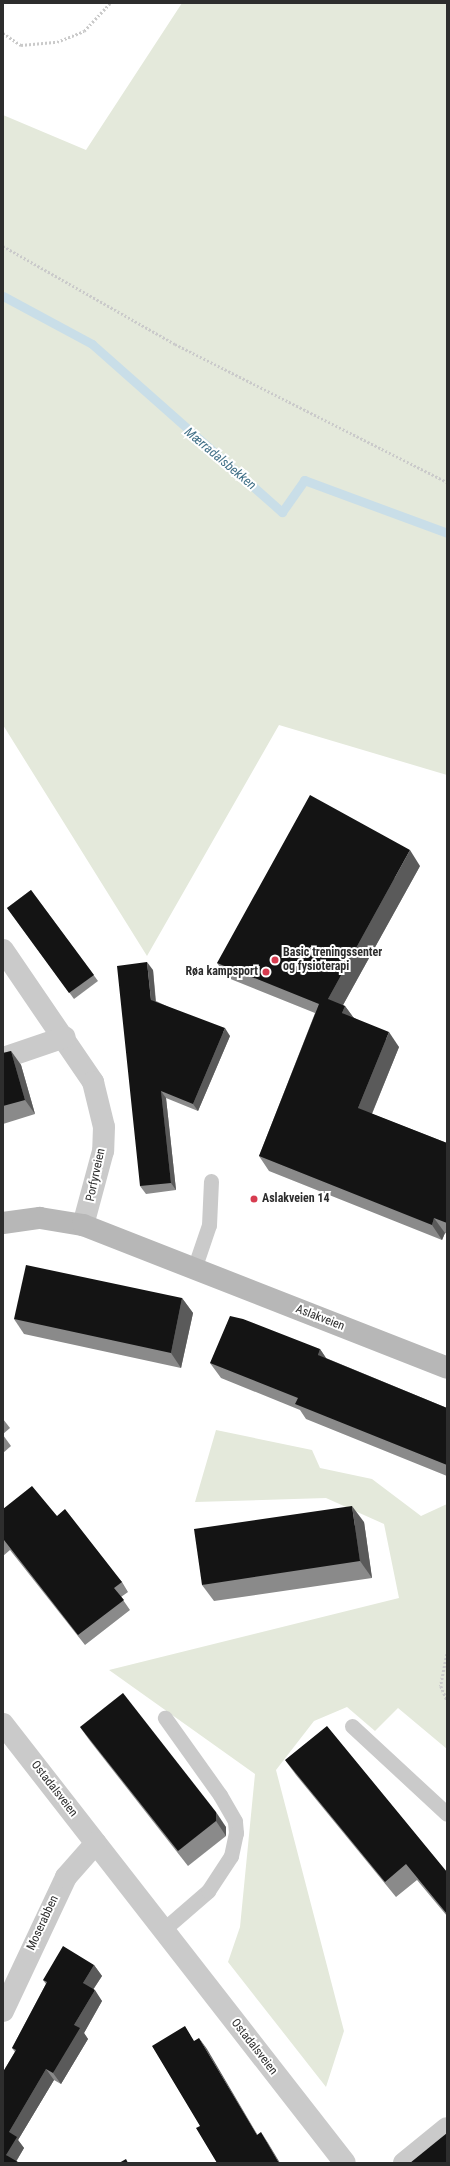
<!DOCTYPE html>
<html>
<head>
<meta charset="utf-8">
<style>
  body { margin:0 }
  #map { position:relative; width:450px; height:2166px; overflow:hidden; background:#fff; font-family:"Roboto Condensed",sans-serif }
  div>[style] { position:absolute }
  .green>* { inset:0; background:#e4e9db }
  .stream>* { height:9px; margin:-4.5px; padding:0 4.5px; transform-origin:4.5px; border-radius:4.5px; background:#c9dee8 }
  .path>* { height:2.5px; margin-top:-1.25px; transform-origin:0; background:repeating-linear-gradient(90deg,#cacaca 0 2px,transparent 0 4px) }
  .lane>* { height:15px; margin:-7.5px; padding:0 7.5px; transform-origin:7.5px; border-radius:7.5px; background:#cacaca }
  .street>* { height:22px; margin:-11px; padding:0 11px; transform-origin:11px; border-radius:11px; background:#cacaca }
  .secondary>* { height:22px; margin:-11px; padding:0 11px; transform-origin:11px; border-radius:11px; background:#b7b7b7 }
  .wall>* { inset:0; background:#8a8a8a }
  .shaded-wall>* { inset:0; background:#5a5a5a }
  .building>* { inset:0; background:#141414 }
  .dots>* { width:11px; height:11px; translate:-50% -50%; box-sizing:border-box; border:2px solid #fff; border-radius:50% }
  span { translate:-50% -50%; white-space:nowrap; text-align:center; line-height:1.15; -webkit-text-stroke:4px #fff; paint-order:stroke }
  .poi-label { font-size:12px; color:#2d2d2d; font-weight:700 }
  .left { translate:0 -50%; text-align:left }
  .right { translate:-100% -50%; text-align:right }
  .street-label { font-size:12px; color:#2d2d2d }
  .water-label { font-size:13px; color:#427188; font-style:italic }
  .frame { position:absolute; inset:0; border:4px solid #2d2d2d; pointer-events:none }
</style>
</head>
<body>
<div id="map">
  <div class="green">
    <i style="clip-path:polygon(182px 3px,447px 3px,447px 775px,279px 725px,147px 956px,3px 725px,3px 115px,86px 150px)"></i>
    <i style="clip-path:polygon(216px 1430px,312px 1450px,320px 1468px,372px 1479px,421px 1516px,447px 1504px,447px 1749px,398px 1708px,375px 1731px,347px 1707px,314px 1721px,276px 1770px,344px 2031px,326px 2087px,228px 1962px,240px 1927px,255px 1774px,109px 1670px,399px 1598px,384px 1524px,326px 1498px,195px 1502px)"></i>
  </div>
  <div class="stream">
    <i style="left:3px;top:296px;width:101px;rotate:28.3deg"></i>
    <i style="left:92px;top:344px;width:254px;rotate:41.5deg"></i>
    <i style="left:282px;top:512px;width:39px;rotate:-55deg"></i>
    <i style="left:304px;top:480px;width:153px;rotate:20.3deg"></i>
  </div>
  <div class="path">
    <i style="left:3px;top:33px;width:22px;rotate:34deg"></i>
    <i style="left:21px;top:45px;width:36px;rotate:-5deg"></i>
    <i style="left:57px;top:42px;width:29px;rotate:-22deg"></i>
    <i style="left:84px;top:31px;width:38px;rotate:-47deg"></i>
    <i style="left:3px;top:246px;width:198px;rotate:29.7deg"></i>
    <i style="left:175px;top:344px;width:305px;rotate:26.9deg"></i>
    <i style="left:447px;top:1654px;width:33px;rotate:101deg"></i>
    <i style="left:441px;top:1686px;width:15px;rotate:67deg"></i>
  </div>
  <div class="lane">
    <i style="left:194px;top:1269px;width:46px;rotate:-71.2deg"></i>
    <i style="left:209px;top:1225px;width:44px;rotate:-87.4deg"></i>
    <i style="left:352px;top:1726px;width:129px;rotate:42.8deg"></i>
    <i style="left:163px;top:1930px;width:60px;rotate:-40.9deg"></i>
    <i style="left:208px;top:1891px;width:42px;rotate:-56.7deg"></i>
    <i style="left:231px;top:1856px;width:24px;rotate:-78deg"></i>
    <i style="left:236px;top:1833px;width:12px;rotate:-95deg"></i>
    <i style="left:235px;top:1821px;width:30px;rotate:-120deg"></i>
    <i style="left:220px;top:1795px;width:95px;rotate:-125.5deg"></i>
  </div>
  <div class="street">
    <i style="left:3px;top:950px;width:160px;rotate:55.7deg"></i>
    <i style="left:93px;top:1082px;width:46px;rotate:76.3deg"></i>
    <i style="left:104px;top:1127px;width:24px;rotate:92deg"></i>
    <i style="left:103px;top:1151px;width:77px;rotate:105.1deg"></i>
    <i style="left:3px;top:1058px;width:65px;rotate:-18.7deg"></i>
    <i style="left:3px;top:1724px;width:556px;rotate:52.08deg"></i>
    <i style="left:3px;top:2011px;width:148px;rotate:-64.8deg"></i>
    <i style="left:66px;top:1877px;width:45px;rotate:-48.6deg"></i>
    <i style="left:404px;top:2163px;width:55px;rotate:-39.1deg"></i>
  </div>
  <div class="secondary">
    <i style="left:3px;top:1223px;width:37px;rotate:-8deg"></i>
    <i style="left:40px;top:1218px;width:44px;rotate:9.2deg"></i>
    <i style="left:83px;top:1225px;width:391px;rotate:21.4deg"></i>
  </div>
  <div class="wall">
    <i style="clip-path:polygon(420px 866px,343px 1005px,345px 1006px,353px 1017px,399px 1047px,372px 1114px,447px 1143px,447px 1234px,445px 1233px,442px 1240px,269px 1171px,259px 1156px,315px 1013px,228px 978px,217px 963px)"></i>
    <i style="clip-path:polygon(31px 890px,98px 981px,74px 999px,7px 908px)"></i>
    <i style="clip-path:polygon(153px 970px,156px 1001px,230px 1036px,198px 1111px,166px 1098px,176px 1190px,146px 1194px,140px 1186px)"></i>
    <i style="clip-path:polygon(11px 1051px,21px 1065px,35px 1114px,3px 1124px,3px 1053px)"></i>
    <i style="clip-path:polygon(182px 1298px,193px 1313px,181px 1368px,24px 1334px,14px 1319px)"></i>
    <i style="clip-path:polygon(320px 1349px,326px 1358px,447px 1408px,447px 1476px,306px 1419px,300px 1410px,221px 1378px,210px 1363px)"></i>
    <i style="clip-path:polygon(3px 1419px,10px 1428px,3px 1434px)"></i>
    <i style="clip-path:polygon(3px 1435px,11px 1446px,3px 1453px)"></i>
    <i style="clip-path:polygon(3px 1509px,57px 1516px,122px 1582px,128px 1592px,121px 1597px,130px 1610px,85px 1645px,10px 1550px,3px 1556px)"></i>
    <i style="clip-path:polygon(364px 1522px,372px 1578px,214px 1601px,202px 1585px)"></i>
    <i style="clip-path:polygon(80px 1727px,226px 1827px,226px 1836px,188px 1866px,90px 1741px)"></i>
    <i style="clip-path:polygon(285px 1760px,447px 1872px,447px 1916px,417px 1880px,396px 1897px,296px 1775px)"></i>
    <i style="clip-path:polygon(94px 1965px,102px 1976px,93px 1990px,102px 2001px,84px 2033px,88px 2039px,61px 2084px,54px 2080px,18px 2140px,24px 2148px,16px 2162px,18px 2163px,3px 2163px,3px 2072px,15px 2052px,12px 2048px,46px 1984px,43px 1980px)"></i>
  </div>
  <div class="shaded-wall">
    <i style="clip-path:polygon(410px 850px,420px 866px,338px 1014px,328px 999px)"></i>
    <i style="clip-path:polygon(147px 962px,153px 970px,156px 1007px,151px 1000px)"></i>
    <i style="clip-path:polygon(345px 1006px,356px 1021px,342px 1013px)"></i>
    <i style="clip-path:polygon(225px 1028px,230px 1036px,198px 1111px,193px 1104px)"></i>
    <i style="clip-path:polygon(389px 1032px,399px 1047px,368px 1123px,358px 1108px)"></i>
    <i style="clip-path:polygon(11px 1051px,21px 1065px,35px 1114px,25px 1100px)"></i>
    <i style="clip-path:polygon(161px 1091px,166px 1098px,176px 1190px,171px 1183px)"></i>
    <i style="clip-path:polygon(434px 1218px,445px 1233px,442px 1240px,432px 1225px)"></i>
    <i style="clip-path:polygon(182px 1298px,193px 1313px,181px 1368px,171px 1353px)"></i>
    <i style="clip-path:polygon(320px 1349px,330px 1364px,318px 1355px)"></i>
    <i style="clip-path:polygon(352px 1506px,364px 1522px,372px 1578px,360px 1561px)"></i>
    <i style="clip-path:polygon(216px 1812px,226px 1827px,226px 1836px,216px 1821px)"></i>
    <i style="clip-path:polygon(94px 1965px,102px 1976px,90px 1994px,83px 1983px)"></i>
    <i style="clip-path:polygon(95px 1990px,102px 2001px,84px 2033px,88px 2039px,61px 2084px,53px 2073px,74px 2025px)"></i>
    <i style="clip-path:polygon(199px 2038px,207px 2049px,264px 2146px,257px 2135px)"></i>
    <i style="clip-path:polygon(46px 2069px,54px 2080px,18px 2140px,24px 2148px,15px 2163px,6px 2155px,9px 2132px)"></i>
    <i style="clip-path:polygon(261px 2132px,268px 2143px,280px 2163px,279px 2163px)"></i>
  </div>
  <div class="building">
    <i style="clip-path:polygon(310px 795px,410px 850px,328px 999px,345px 1006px,342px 1013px,389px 1032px,358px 1108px,447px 1143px,447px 1223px,434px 1218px,432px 1225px,259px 1156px,319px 1004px,217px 963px)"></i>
    <i style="clip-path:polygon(31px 890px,94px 975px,69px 993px,7px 908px)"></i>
    <i style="clip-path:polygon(147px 962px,151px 1000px,225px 1028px,193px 1104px,161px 1091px,171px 1183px,140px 1186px,117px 966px)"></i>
    <i style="clip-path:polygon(11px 1051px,25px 1100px,3px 1106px,3px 1053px)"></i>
    <i style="clip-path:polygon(26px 1265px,182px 1298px,171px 1353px,14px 1319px)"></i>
    <i style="clip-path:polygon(230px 1316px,243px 1319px,320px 1349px,318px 1355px,447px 1408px,447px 1465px,295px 1404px,298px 1398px,210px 1363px)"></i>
    <i style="clip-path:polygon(32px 1486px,57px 1516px,65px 1509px,122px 1582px,114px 1588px,124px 1600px,78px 1635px,4px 1540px,3px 1541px,3px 1509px)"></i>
    <i style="clip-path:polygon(352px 1506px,360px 1561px,202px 1585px,194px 1529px)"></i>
    <i style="clip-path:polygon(123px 1693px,216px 1812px,216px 1821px,178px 1851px,80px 1727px)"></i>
    <i style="clip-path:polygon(327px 1726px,447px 1872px,447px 1914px,406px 1864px,385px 1882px,285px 1760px)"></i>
    <i style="clip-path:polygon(63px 1946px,94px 1965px,83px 1983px,95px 1990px,74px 2025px,80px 2028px,53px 2073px,46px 2069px,9px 2132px,17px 2137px,6px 2155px,18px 2162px,17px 2163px,3px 2163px,3px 2089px,4px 2088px,3px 2088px,3px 2072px,16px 2050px,12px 2048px,47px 1982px,43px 1980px)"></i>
    <i style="clip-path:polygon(185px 2026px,194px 2041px,199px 2038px,257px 2135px,261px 2132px,279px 2163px,217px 2163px,196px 2128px,200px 2126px,152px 2046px)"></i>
    <i style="clip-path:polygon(447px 2133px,447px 2163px,410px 2163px)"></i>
    <i style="clip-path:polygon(126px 2159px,128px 2163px,119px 2163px)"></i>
  </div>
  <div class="dots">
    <i style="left:275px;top:960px;background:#d73c50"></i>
    <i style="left:266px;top:972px;background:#d73c50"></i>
    <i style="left:254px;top:1199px;background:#d73c50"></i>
  </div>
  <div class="poi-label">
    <span class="left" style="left:283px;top:960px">Basic treningssenter<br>og fysioterapi</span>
    <span class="right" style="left:258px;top:972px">Røa kampsport</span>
    <span class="left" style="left:262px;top:1199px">Aslakveien 14</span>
  </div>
  <div class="street-label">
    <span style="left:96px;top:1175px;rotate:-78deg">Porfyrveien</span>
    <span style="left:320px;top:1318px;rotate:21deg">Aslakveien</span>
    <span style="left:54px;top:1789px;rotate:52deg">Ostadalsveien</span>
    <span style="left:43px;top:1923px;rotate:-65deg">Moserabben</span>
    <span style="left:254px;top:2047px;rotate:52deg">Ostadalsveien</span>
  </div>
  <div class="water-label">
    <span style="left:220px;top:459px;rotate:40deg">Mærradalsbekken</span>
  </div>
  <div class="frame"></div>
</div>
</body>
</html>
